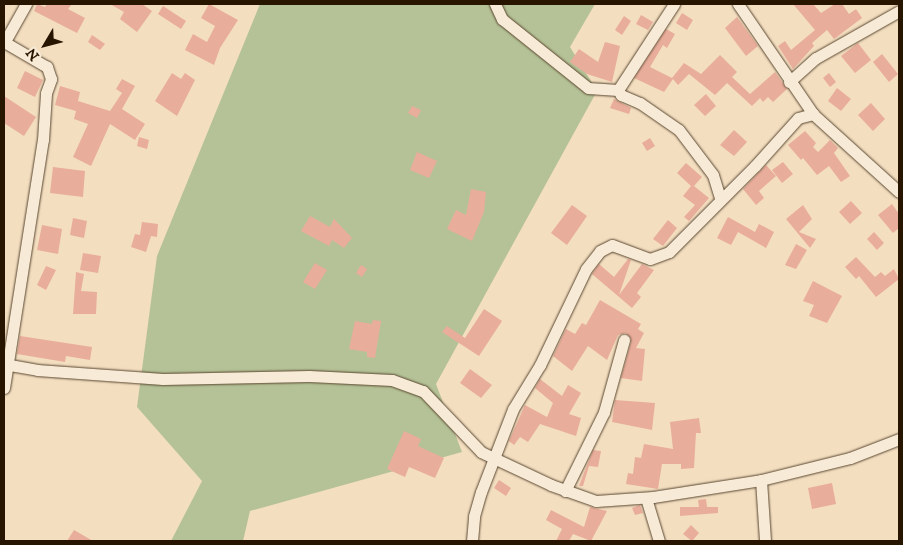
<!DOCTYPE html>
<html>
<head>
<meta charset="utf-8">
<style>
  body { margin:0 }
  #map { position:relative; width:903px; height:545px; overflow:hidden; background:#f3dec0; font-family:"IM FELL DW Pica",serif }
  div>[style] { position:absolute }
  .green>* { inset:0; background:#b5c297 }
  .building>* { inset:0; background:#e9ad9b }
  .roads { filter:drop-shadow(0 0 1px #5a4730) drop-shadow(0 0 1px #5a4730) }
  .minor>* { height:11px; margin:-5.5px; padding:0 5.5px; transform-origin:5.5px; border-radius:5.5px; background:#f7ead6 }
  span { translate:-50% -50%; white-space:nowrap; text-align:center; line-height:1.15; -webkit-text-stroke:4px #f7ead6; paint-order:stroke }
  .frame { position:absolute; inset:0; border:5px solid #271500; pointer-events:none }
  .north { position:absolute; left:20px; top:20px; width:50px; height:50px; -webkit-text-stroke:4px #f7ead6; paint-order:stroke; rotate:233deg; font-size:14px; font-weight:700; line-height:20px; text-align:center; color:#271500 }
  .north::after { content:''; display:block; margin:auto; width:18px; height:22px; background:#271500; clip-path:polygon(50% 0,100% 100%,50% 72%,0 100%) }
</style>
</head>
<body>
<div id="map">
  <div class="green">
    <i style="clip-path:polygon(260px 4px,595px 4px,570px 47px,597px 91px,436px 384px,462px 452px,250px 511px,243px 541px,171px 541px,202px 481px,137px 407px,157px 256px)"></i>
  </div>
  <div class="building">
    <i style="clip-path:polygon(37px 4px,45px 7px,47px 4px,72px 4px,68px 9px,85px 18px,77px 33px,34px 11px)"></i>
    <i style="clip-path:polygon(110px 4px,142px 4px,152px 11px,137px 32px,120px 19px,124px 12px)"></i>
    <i style="clip-path:polygon(209px 4px,238px 20px,220px 48px,214px 65px,185px 50px,193px 34px,207px 42px,215px 26px,201px 18px)"></i>
    <i style="clip-path:polygon(793px 4px,813px 4px,821px 13px,835px 4px,842px 4px,849px 14px,856px 9px,862px 18px,834px 39px,827px 30px,812px 43px,814px 46px,793px 69px,778px 46px,785px 41px,791px 50px,815px 30px)"></i>
    <i style="clip-path:polygon(163px 6px,186px 21px,181px 29px,158px 14px)"></i>
    <i style="clip-path:polygon(682px 13px,693px 20px,687px 30px,676px 23px)"></i>
    <i style="clip-path:polygon(641px 15px,653px 22px,648px 30px,636px 24px)"></i>
    <i style="clip-path:polygon(624px 16px,631px 21px,622px 35px,615px 30px)"></i>
    <i style="clip-path:polygon(737px 17px,758px 46px,746px 56px,725px 28px)"></i>
    <i style="clip-path:polygon(666px 29px,675px 34px,667px 48px,663px 45px,650px 67px,672px 78px,684px 63px,701px 74px,720px 55px,737px 72px,732px 77px,750px 94px,775px 72px,787px 89px,773px 102px,768px 97px,763px 102px,760px 98px,752px 106px,727px 83px,715px 95px,689px 74px,678px 85px,673px 79px,664px 92px,634px 78px)"></i>
    <i style="clip-path:polygon(92px 35px,105px 44px,100px 50px,88px 42px)"></i>
    <i style="clip-path:polygon(605px 42px,620px 46px,612px 82px,587px 74px,570px 62px,579px 49px,598px 62px)"></i>
    <i style="clip-path:polygon(858px 43px,871px 60px,855px 73px,841px 56px)"></i>
    <i style="clip-path:polygon(882px 54px,898px 74px,889px 82px,873px 62px)"></i>
    <i style="clip-path:polygon(25px 71px,43px 80px,35px 97px,17px 88px)"></i>
    <i style="clip-path:polygon(172px 73px,181px 79px,185px 73px,195px 80px,177px 116px,155px 101px)"></i>
    <i style="clip-path:polygon(829px 73px,836px 82px,830px 87px,823px 78px)"></i>
    <i style="clip-path:polygon(122px 79px,135px 86px,122px 109px,145px 124px,135px 140px,110px 124px,91px 166px,73px 157px,88px 124px,74px 119px,76px 111px,55px 105px,60px 86px,80px 92px,78px 101px,110px 111px,122px 93px,116px 89px)"></i>
    <i style="clip-path:polygon(837px 88px,851px 99px,841px 111px,828px 101px)"></i>
    <i style="clip-path:polygon(706px 94px,716px 106px,705px 116px,694px 105px)"></i>
    <i style="clip-path:polygon(4px 96px,36px 117px,24px 136px,4px 123px)"></i>
    <i style="clip-path:polygon(614px 99px,631px 108px,629px 114px,610px 108px)"></i>
    <i style="clip-path:polygon(871px 103px,885px 119px,873px 131px,858px 115px)"></i>
    <i style="clip-path:polygon(412px 106px,421px 110px,417px 118px,408px 113px)"></i>
    <i style="clip-path:polygon(734px 130px,747px 142px,734px 156px,720px 145px)"></i>
    <i style="clip-path:polygon(805px 131px,816px 143px,813px 147px,818px 152px,830px 140px,838px 148px,834px 153px,850px 176px,841px 182px,829px 166px,817px 175px,803px 158px,801px 160px,788px 145px)"></i>
    <i style="clip-path:polygon(139px 137px,149px 140px,147px 149px,137px 146px)"></i>
    <i style="clip-path:polygon(650px 138px,655px 146px,647px 151px,642px 143px)"></i>
    <i style="clip-path:polygon(417px 152px,437px 161px,429px 178px,410px 170px)"></i>
    <i style="clip-path:polygon(783px 162px,793px 174px,782px 183px,772px 170px)"></i>
    <i style="clip-path:polygon(686px 163px,702px 177px,694px 186px,709px 198px,689px 221px,684px 217px,695px 205px,683px 196px,691px 186px,677px 173px)"></i>
    <i style="clip-path:polygon(766px 165px,776px 176px,759px 191px,764px 198px,756px 205px,743px 189px)"></i>
    <i style="clip-path:polygon(53px 167px,85px 171px,83px 197px,50px 193px)"></i>
    <i style="clip-path:polygon(471px 189px,486px 192px,484px 212px,472px 241px,447px 229px,456px 210px,466px 215px)"></i>
    <i style="clip-path:polygon(851px 201px,862px 213px,850px 224px,839px 212px)"></i>
    <i style="clip-path:polygon(892px 204px,899px 214px,899px 228px,893px 233px,878px 215px)"></i>
    <i style="clip-path:polygon(572px 205px,587px 216px,567px 245px,551px 233px)"></i>
    <i style="clip-path:polygon(803px 205px,812px 219px,799px 232px,816px 239px,810px 248px,786px 219px)"></i>
    <i style="clip-path:polygon(310px 216px,330px 227px,334px 219px,352px 238px,344px 248px,332px 240px,329px 246px,301px 231px)"></i>
    <i style="clip-path:polygon(728px 217px,755px 232px,759px 224px,774px 232px,766px 248px,738px 232px,731px 245px,717px 238px)"></i>
    <i style="clip-path:polygon(73px 218px,87px 221px,84px 238px,70px 235px)"></i>
    <i style="clip-path:polygon(668px 220px,677px 228px,663px 246px,653px 239px)"></i>
    <i style="clip-path:polygon(142px 222px,158px 224px,157px 237px,151px 236px,146px 252px,131px 247px,135px 234px,140px 235px)"></i>
    <i style="clip-path:polygon(42px 225px,62px 229px,58px 254px,37px 250px)"></i>
    <i style="clip-path:polygon(874px 232px,884px 243px,877px 250px,867px 239px)"></i>
    <i style="clip-path:polygon(796px 244px,807px 250px,796px 269px,785px 265px)"></i>
    <i style="clip-path:polygon(83px 253px,101px 256px,98px 273px,80px 270px)"></i>
    <i style="clip-path:polygon(856px 257px,875px 277px,881px 272px,885px 276px,894px 269px,899px 279px,876px 297px,859px 276px,856px 279px,845px 267px)"></i>
    <i style="clip-path:polygon(628px 259px,631px 260px,619px 295px,642px 264px,654px 270px,637px 293px,641px 297px,632px 308px,592px 274px,599px 264px,614px 277px)"></i>
    <i style="clip-path:polygon(315px 263px,327px 270px,315px 289px,303px 282px)"></i>
    <i style="clip-path:polygon(361px 265px,367px 269px,362px 277px,356px 273px)"></i>
    <i style="clip-path:polygon(46px 266px,56px 270px,46px 290px,37px 285px)"></i>
    <i style="clip-path:polygon(76px 272px,84px 274px,81px 291px,97px 292px,96px 314px,73px 314px)"></i>
    <i style="clip-path:polygon(813px 281px,842px 296px,827px 323px,809px 316px,814px 305px,803px 301px)"></i>
    <i style="clip-path:polygon(600px 300px,641px 324px,638px 329px,644px 333px,636px 348px,645px 349px,642px 381px,621px 378px,631px 342px,626px 333px,618px 335px,607px 360px,588px 346px,572px 371px,553px 356px,566px 329px,575px 334px,582px 323px,586px 325px)"></i>
    <i style="clip-path:polygon(484px 309px,502px 321px,479px 356px,442px 332px,447px 326px,465px 338px)"></i>
    <i style="clip-path:polygon(373px 320px,381px 321px,375px 358px,367px 357px,367px 352px,349px 349px,355px 321px,372px 324px)"></i>
    <i style="clip-path:polygon(20px 336px,92px 347px,90px 360px,66px 356px,65px 362px,17px 354px)"></i>
    <i style="clip-path:polygon(470px 369px,492px 385px,481px 398px,460px 383px)"></i>
    <i style="clip-path:polygon(540px 379px,562px 396px,568px 385px,581px 393px,569px 414px,581px 418px,576px 436px,540px 424px,528px 442px,520px 437px,514px 445px,509px 441px,525px 405px,547px 417px,553px 403px,535px 388px)"></i>
    <i style="clip-path:polygon(615px 400px,655px 403px,652px 430px,612px 422px)"></i>
    <i style="clip-path:polygon(699px 418px,701px 433px,696px 433px,694px 468px,681px 469px,681px 464px,662px 464px,658px 489px,626px 484px,628px 473px,633px 474px,635px 457px,641px 458px,644px 444px,673px 449px,670px 422px)"></i>
    <i style="clip-path:polygon(404px 431px,421px 439px,418px 446px,444px 458px,435px 478px,409px 467px,405px 477px,387px 469px)"></i>
    <i style="clip-path:polygon(593px 450px,601px 451px,598px 467px,589px 466px,583px 486px,579px 486px)"></i>
    <i style="clip-path:polygon(499px 480px,511px 488px,506px 496px,494px 488px)"></i>
    <i style="clip-path:polygon(832px 483px,836px 504px,812px 509px,808px 488px)"></i>
    <i style="clip-path:polygon(706px 499px,707px 507px,718px 507px,718px 513px,680px 516px,680px 507px,699px 507px,698px 500px)"></i>
    <i style="clip-path:polygon(640px 505px,643px 513px,635px 515px,632px 508px)"></i>
    <i style="clip-path:polygon(590px 507px,607px 511px,591px 541px,573px 534px,569px 541px,556px 541px,562px 529px,546px 520px,551px 510px,584px 527px)"></i>
    <i style="clip-path:polygon(691px 525px,699px 533px,692px 541px,683px 534px)"></i>
    <i style="clip-path:polygon(74px 530px,93px 541px,67px 541px)"></i>
  </div>
  <div class="roads">
    <div class="minor">
      <i style="left:495px;top:4px;width:17px;rotate:65deg"></i>
      <i style="left:502px;top:19px;width:110px;rotate:38.7deg"></i>
      <i style="left:588px;top:88px;width:30px;rotate:4deg"></i>
      <i style="left:738px;top:4px;width:133px;rotate:55.7deg"></i>
      <i style="left:813px;top:114px;width:116px;rotate:42.2deg"></i>
      <i style="left:4px;top:43px;width:45px;rotate:-60.6deg"></i>
      <i style="left:789px;top:82px;width:36px;rotate:-42deg"></i>
      <i style="left:816px;top:58px;width:95px;rotate:-29.5deg"></i>
      <i style="left:618px;top:90px;width:6px;rotate:59deg"></i>
      <i style="left:621px;top:95px;width:21px;rotate:23deg"></i>
      <i style="left:640px;top:103px;width:47px;rotate:34.7deg"></i>
      <i style="left:679px;top:130px;width:56px;rotate:52.9deg"></i>
      <i style="left:713px;top:175px;width:24px;rotate:73deg"></i>
      <i style="left:618px;top:90px;width:103px;rotate:-56.9deg"></i>
      <i style="left:4px;top:364px;width:34px;rotate:10deg"></i>
      <i style="left:37px;top:370px;width:126px;rotate:4.1deg"></i>
      <i style="left:163px;top:379px;width:146px;rotate:-1.2deg"></i>
      <i style="left:309px;top:376px;width:83px;rotate:2.8deg"></i>
      <i style="left:392px;top:380px;width:33px;rotate:20deg"></i>
      <i style="left:423px;top:391px;width:84px;rotate:46.4deg"></i>
      <i style="left:481px;top:452px;width:77px;rotate:25.2deg"></i>
      <i style="left:551px;top:485px;width:48px;rotate:19.6deg"></i>
      <i style="left:596px;top:501px;width:57px;rotate:-4deg"></i>
      <i style="left:653px;top:497px;width:109px;rotate:-8.9deg"></i>
      <i style="left:761px;top:480px;width:92px;rotate:-13.9deg"></i>
      <i style="left:850px;top:458px;width:53px;rotate:-21.2deg"></i>
      <i style="left:4px;top:388px;width:251px;rotate:-81.1deg"></i>
      <i style="left:43px;top:140px;width:47px;rotate:-86.3deg"></i>
      <i style="left:46px;top:93px;width:15px;rotate:-70deg"></i>
      <i style="left:51px;top:79px;width:13px;rotate:-108deg"></i>
      <i style="left:47px;top:67px;width:50px;rotate:-149.8deg"></i>
      <i style="left:761px;top:480px;width:61px;rotate:86.2deg"></i>
      <i style="left:565px;top:491px;width:88px;rotate:-63.7deg"></i>
      <i style="left:604px;top:412px;width:75px;rotate:-74.5deg"></i>
      <i style="left:646px;top:498px;width:45px;rotate:73.2deg"></i>
      <i style="left:472px;top:541px;width:25px;rotate:-85deg"></i>
      <i style="left:474px;top:516px;width:25px;rotate:-74deg"></i>
      <i style="left:481px;top:492px;width:89px;rotate:-68.9deg"></i>
      <i style="left:513px;top:409px;width:52px;rotate:-58.5deg"></i>
      <i style="left:540px;top:365px;width:106px;rotate:-64.4deg"></i>
      <i style="left:586px;top:269px;width:23px;rotate:-52deg"></i>
      <i style="left:600px;top:251px;width:13px;rotate:-27deg"></i>
      <i style="left:612px;top:245px;width:40px;rotate:20.2deg"></i>
      <i style="left:650px;top:259px;width:20px;rotate:-20deg"></i>
      <i style="left:669px;top:252px;width:122px;rotate:-45deg"></i>
      <i style="left:755px;top:166px;width:64px;rotate:-48.1deg"></i>
      <i style="left:798px;top:118px;width:16px;rotate:-15deg"></i>
    </div>
  </div>
  <div class="frame"></div>
  <div class="north">N</div>
</div>
</body>
</html>
